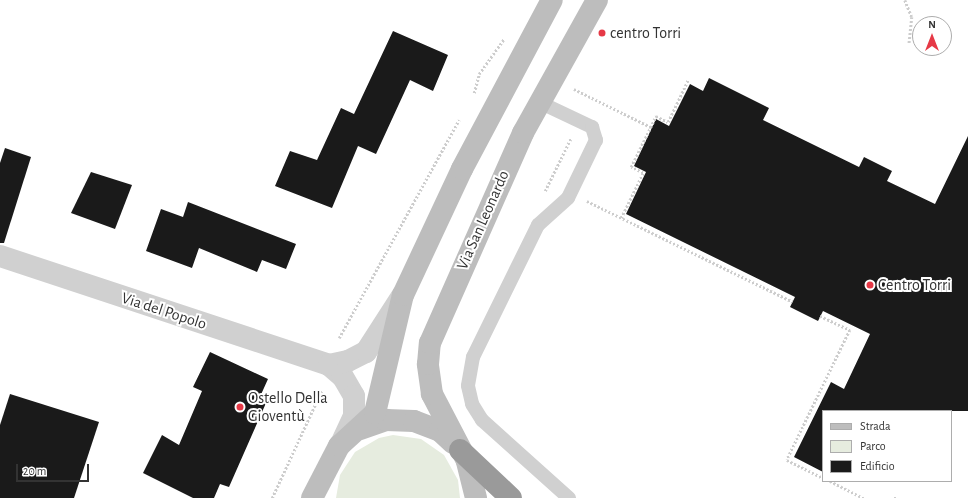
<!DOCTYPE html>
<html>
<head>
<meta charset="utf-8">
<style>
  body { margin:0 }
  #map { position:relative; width:968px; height:498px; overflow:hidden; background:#fff; font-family:"Alegreya Sans",sans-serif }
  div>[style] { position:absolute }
  .green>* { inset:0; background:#e6ecdf }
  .building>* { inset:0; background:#1a1a1a }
  .path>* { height:2.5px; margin-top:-1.25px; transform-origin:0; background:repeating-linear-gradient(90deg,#cdcdcd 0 2px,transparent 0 4px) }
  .lane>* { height:14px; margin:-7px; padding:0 7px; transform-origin:7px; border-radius:7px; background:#d0d0d0 }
  .street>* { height:22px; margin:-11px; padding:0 11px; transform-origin:11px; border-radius:11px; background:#d0d0d0 }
  .secondary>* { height:22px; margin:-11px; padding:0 11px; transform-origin:11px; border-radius:11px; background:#bdbdbd }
  .highway>* { height:22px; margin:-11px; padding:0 11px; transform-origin:11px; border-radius:11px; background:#9a9a9a }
  .dots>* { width:11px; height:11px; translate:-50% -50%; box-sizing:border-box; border:2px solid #fff; border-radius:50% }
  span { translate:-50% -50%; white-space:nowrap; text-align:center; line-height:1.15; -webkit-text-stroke:4px #fff; paint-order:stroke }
  .poi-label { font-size:16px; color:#333 }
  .left { translate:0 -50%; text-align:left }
  .street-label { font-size:16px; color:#333 }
  .legend { position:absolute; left:822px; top:410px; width:130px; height:72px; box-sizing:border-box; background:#fff; border:1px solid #adadad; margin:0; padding:5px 7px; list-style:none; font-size:12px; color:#333 }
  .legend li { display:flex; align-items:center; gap:8px; height:20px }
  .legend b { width:20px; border:1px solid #adadad }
  .north { position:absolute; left:912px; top:16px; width:40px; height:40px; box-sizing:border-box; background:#fff; border:1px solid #adadad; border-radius:50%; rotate:0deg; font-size:11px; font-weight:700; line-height:16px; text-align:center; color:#333 }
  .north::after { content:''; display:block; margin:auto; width:14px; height:18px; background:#e63946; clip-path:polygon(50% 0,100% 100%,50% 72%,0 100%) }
  .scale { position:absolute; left:16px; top:464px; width:73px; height:18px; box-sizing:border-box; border:2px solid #333; border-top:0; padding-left:5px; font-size:12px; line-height:14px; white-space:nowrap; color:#333; -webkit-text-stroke:3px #fff; paint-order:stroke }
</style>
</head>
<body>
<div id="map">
  <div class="green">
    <i style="clip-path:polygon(393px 435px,421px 439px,444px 455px,458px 480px,460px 498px,336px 498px,340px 475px,355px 452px,379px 438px)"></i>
  </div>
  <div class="building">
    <i style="clip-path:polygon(393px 31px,448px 55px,433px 91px,410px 80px,376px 154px,358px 146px,332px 208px,275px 186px,290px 151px,317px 160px,341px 108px,354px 114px)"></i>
    <i style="clip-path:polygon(709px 78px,769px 108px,763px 120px,859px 167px,864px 157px,892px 171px,887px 181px,935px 204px,968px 136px,968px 411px,823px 411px,823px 472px,794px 457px,831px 382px,844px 389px,870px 334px,823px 311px,818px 321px,790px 307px,795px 297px,626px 214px,646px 172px,634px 166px,656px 119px,669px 126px,690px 84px,703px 91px)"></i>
    <i style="clip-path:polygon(5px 148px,31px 157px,4px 243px,0 243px,0 163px)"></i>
    <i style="clip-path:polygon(91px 172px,132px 185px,115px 229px,71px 213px)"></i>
    <i style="clip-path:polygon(188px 202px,296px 244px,286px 269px,262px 260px,257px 272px,199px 248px,192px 268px,146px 251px,161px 209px,183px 217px)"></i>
    <i style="clip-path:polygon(210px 352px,268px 379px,259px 399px,266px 403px,229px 487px,220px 484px,214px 498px,193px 498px,143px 473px,162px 435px,179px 445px,202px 391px,193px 387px)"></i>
    <i style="clip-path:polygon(10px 394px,99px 422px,74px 498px,0 498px,0 425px)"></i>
  </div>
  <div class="path">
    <i style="left:905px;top:0;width:18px;rotate:68deg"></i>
    <i style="left:912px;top:17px;width:27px;rotate:96deg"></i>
    <i style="left:574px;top:89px;width:86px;rotate:26.3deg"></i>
    <i style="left:474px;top:93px;width:20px;rotate:-75deg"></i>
    <i style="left:479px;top:74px;width:43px;rotate:-54.5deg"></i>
    <i style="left:545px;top:191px;width:59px;rotate:-63.9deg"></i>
    <i style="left:587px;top:201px;width:229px;rotate:26.1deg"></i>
    <i style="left:621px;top:218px;width:50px;rotate:-63.9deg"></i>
    <i style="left:643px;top:173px;width:13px;rotate:-153deg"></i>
    <i style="left:631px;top:167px;width:57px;rotate:-63.9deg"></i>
    <i style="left:656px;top:116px;width:13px;rotate:27deg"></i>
    <i style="left:668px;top:122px;width:47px;rotate:-64.5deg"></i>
    <i style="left:820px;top:316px;width:33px;rotate:25deg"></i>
    <i style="left:850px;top:330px;width:144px;rotate:115.9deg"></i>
    <i style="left:787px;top:460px;width:40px;rotate:26.6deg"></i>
    <i style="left:339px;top:338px;width:249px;rotate:-61.2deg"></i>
    <i style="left:830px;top:481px;width:38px;rotate:27deg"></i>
    <i style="left:272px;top:498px;width:119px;rotate:-65.2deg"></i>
    <i style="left:894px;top:498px;width:3px"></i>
  </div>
  <div class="lane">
    <i style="left:539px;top:102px;width:59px;rotate:25.3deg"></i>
    <i style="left:592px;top:127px;width:14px;rotate:73deg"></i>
    <i style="left:596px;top:140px;width:64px;rotate:115.8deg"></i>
    <i style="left:568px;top:198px;width:40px;rotate:138deg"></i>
    <i style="left:538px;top:225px;width:147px;rotate:116.2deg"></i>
    <i style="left:473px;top:357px;width:29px;rotate:100deg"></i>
    <i style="left:468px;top:386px;width:18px;rotate:77deg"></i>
    <i style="left:472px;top:404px;width:19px;rotate:58deg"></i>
    <i style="left:482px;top:420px;width:117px;rotate:41.9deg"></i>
  </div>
  <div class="street">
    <i style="left:0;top:256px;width:347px;rotate:18.3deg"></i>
    <i style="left:329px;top:365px;width:18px;rotate:41deg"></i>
    <i style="left:343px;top:377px;width:22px;rotate:60deg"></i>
    <i style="left:354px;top:396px;width:20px;rotate:90deg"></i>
    <i style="left:354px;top:416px;width:31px;rotate:115deg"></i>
    <i style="left:329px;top:365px;width:19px;rotate:-12deg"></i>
    <i style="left:348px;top:361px;width:20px;rotate:-27deg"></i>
    <i style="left:366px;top:352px;width:67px;rotate:-57.3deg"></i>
  </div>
  <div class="secondary">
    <i style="left:360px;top:429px;width:28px;rotate:-19deg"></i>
    <i style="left:386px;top:420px;width:28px;rotate:2deg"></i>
    <i style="left:414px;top:421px;width:28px;rotate:21deg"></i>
    <i style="left:440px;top:431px;width:18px;rotate:43deg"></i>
    <i style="left:312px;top:498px;width:59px;rotate:-62.6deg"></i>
    <i style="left:339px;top:446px;width:49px;rotate:-42.5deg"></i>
    <i style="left:375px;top:413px;width:121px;rotate:-76.7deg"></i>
    <i style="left:403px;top:295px;width:139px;rotate:-64.9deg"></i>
    <i style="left:462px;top:169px;width:191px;rotate:-62deg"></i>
    <i style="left:476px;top:498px;width:38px;rotate:-104deg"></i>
    <i style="left:467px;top:461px;width:76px;rotate:-117.6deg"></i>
    <i style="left:432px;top:394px;width:30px;rotate:-98deg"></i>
    <i style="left:428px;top:364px;width:21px;rotate:-85deg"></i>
    <i style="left:430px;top:343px;width:230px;rotate:-66.1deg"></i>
    <i style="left:523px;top:133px;width:152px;rotate:-60.9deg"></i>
  </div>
  <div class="highway">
    <i style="left:460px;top:450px;width:70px;rotate:43.3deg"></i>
  </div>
  <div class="dots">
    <i style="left:602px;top:33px;background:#e63946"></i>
    <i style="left:870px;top:285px;background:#e63946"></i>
    <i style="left:240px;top:407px;background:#e63946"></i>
  </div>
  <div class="poi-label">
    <span class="left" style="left:610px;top:33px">centro Torri</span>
    <span class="left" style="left:878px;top:285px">Centro Torri</span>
    <span class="left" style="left:248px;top:407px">Ostello Della<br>Gioventù</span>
  </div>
  <div class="street-label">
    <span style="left:483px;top:220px;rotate:-66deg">Via San Leonardo</span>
    <span style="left:164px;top:311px;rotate:18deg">Via del Popolo</span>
  </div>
  <ul class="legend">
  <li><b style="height:5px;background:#bdbdbd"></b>Strada</li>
  <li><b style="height:11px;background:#e6ecdf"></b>Parco</li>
  <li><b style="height:11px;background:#1a1a1a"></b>Edificio</li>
  </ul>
  <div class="north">N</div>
  <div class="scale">20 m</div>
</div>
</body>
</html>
